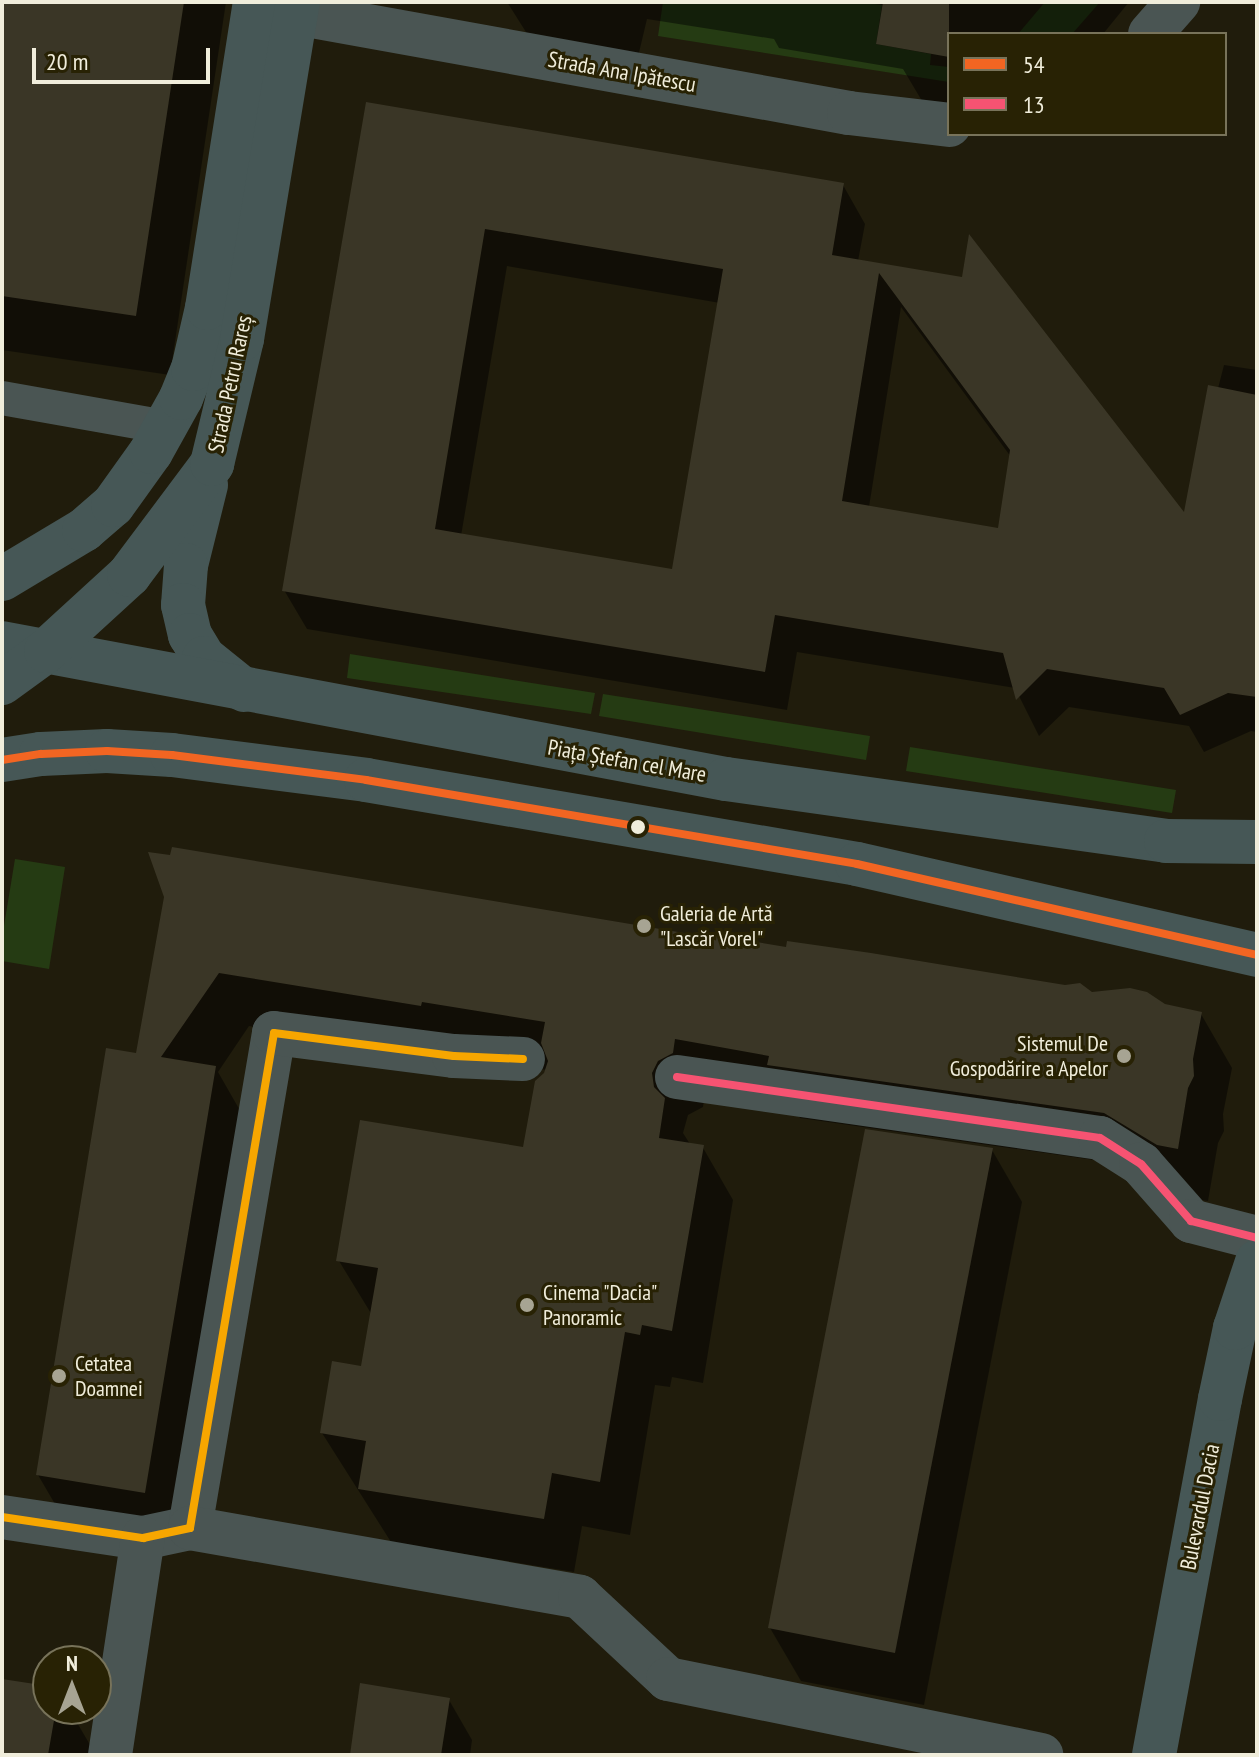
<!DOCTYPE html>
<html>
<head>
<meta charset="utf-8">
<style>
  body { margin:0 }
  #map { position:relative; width:1259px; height:1757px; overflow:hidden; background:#201c0c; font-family:"PT Sans Narrow",sans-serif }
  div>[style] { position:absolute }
  .green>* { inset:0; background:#253b13 }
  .shadow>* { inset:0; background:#0007 }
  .building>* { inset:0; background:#3a3626 }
  .lane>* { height:34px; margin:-17px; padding:0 17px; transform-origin:17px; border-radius:17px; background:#4a5553 }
  .street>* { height:44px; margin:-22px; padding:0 22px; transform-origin:22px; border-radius:22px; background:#4a5553 }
  .secondary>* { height:44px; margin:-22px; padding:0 22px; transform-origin:22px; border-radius:22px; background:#465756 }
  .bus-1>* { height:8px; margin:-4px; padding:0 4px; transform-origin:4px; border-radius:4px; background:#f26522 }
  .bus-2>* { height:8px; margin:-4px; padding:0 4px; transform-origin:4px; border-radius:4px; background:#f65372 }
  .bus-3>* { height:8px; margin:-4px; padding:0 4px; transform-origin:4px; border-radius:4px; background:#f7a600 }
  .dots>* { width:22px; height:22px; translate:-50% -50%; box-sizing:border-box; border:4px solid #282204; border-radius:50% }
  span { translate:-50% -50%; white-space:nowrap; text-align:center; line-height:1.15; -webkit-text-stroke:6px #282204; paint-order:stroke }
  .street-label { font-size:22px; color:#f0eddb }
  .poi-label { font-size:22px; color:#f0eddb }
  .left { translate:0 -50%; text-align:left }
  .right { translate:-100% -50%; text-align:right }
  .frame { position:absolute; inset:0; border:4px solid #f0eddb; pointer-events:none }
  .legend { position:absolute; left:947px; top:32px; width:280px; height:104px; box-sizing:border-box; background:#282204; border:2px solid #78735a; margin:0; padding:10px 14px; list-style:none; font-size:24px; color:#f0eddb }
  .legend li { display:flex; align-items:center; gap:16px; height:40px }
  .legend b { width:40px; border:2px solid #78735a }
  .north { position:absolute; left:32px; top:1645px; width:80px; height:80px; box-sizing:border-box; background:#282204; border:2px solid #78735a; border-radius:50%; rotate:0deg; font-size:22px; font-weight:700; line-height:32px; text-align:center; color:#f0eddb }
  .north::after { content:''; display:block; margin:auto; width:28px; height:36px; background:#a7a493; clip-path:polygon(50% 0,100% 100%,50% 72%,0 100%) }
  .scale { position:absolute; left:32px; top:48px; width:178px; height:36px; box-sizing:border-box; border:4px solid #f0eddb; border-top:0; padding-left:10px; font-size:24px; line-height:28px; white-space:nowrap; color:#f0eddb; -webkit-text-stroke:6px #282204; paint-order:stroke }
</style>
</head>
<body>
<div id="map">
  <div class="green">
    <i style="clip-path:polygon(663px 2px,862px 2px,882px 5px,876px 44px,931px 54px,930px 65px,949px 67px,949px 82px,658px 36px)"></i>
    <i style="clip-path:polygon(1045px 2px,1100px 2px,1072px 34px,1018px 34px)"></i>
    <i style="clip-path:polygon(350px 654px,595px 693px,591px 714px,347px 678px)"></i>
    <i style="clip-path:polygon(603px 694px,870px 736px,866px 760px,599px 716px)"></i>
    <i style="clip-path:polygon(910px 747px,1176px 790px,1172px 813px,906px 771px)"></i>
    <i style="clip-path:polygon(15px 859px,65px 867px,49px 969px,2px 961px,2px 938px)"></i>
  </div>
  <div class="shadow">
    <i style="clip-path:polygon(2px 2px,226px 2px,170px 375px,2px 350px)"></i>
    <i style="clip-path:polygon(507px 2px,1129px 2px,1103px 34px,949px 34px,949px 110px,925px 106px,903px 69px,779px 48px,774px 39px,647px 19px,637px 61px,531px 40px)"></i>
    <i style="clip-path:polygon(evenodd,367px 105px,843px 185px,865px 224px,858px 261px,963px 279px,1185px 517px,1224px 365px,1257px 370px,1257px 732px,1251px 731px,1204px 752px,1189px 726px,1069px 707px,1039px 736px,1015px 688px,797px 652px,787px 710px,307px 629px,284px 590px,367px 105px,507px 266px,720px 303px,673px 572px,461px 536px,507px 266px,367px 105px,901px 307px,1011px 457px,999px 530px,869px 507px,901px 307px)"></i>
    <i style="clip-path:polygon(173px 849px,697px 937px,1201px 1014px,1232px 1068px,1223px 1114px,1224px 1131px,1218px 1143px,1208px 1201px,1190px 1198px,1136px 1166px,800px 1118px,794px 1108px,705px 1092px,703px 1107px,688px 1115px,683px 1133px,690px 1144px,702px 1146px,733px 1200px,703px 1383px,672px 1377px,670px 1387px,655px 1385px,630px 1535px,582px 1526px,574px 1572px,391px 1542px,322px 1433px,363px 1368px,372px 1315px,339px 1261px,525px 1149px,547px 1070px,452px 1055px,451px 1059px,249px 1026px,218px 1072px,246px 1121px,176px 1546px,69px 1528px,38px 1475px,138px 1055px)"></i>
    <i style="clip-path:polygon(992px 1150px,1022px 1202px,924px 1705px,801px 1681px,770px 1628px)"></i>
    <i style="clip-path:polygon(2px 1681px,48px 1688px,48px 1709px,69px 1709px,96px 1755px,2px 1755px)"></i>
    <i style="clip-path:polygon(449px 1700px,472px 1740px,470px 1755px,352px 1755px)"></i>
  </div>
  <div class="building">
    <i style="clip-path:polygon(2px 2px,184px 2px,136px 316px,2px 296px)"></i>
    <i style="clip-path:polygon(883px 2px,949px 2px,949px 57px,876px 44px)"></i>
    <i style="clip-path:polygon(evenodd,366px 102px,844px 183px,832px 255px,962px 277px,969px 234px,1184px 512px,1208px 385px,1257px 395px,1257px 697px,1228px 693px,1180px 715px,1164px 688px,1047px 669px,1016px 700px,1003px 653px,775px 615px,765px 672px,282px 591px,366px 102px,485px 229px,723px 269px,672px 569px,435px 529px,485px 229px,366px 102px,879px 273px,1010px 450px,998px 528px,842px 501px,879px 273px)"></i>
    <i style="clip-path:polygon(172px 847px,696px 935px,696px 932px,786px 947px,787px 941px,871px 953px,1065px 985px,1080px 983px,1092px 992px,1130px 988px,1147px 992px,1165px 1004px,1202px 1012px,1193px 1059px,1194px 1076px,1188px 1088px,1178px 1149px,1157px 1145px,1104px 1113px,767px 1065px,769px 1056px,675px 1039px,673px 1053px,658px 1061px,652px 1073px,654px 1087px,665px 1098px,659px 1138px,704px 1145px,672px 1331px,642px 1325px,640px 1335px,625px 1332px,600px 1482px,552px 1473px,544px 1519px,358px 1489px,366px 1441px,320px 1433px,332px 1361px,361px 1366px,378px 1268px,336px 1261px,360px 1120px,523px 1147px,535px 1081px,544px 1073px,548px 1061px,541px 1043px,545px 1022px,422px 1002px,421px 1006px,219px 973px,161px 1057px,216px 1066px,145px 1493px,36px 1475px,106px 1048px,136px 1053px,164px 897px,148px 852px,170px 855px)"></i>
    <i style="clip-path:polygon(865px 1129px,993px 1148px,895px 1653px,768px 1628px)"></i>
    <i style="clip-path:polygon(2px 1679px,48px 1686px,48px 1709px,56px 1709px,48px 1755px,2px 1755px)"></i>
    <i style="clip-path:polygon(360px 1683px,450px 1698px,441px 1755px,350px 1755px)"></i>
  </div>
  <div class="lane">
    <i style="left:2px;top:398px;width:166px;rotate:10.1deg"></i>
  </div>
  <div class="street">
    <i style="left:296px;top:13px;width:562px;rotate:10.25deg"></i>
    <i style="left:849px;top:113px;width:101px;rotate:6.8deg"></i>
    <i style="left:1150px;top:34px;width:43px;rotate:-48.8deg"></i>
    <i style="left:677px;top:1077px;width:427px;rotate:8.2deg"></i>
    <i style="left:1100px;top:1138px;width:49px;rotate:32.4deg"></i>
    <i style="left:1141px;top:1164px;width:76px;rotate:48.7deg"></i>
    <i style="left:1191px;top:1221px;width:68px;rotate:14.4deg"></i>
    <i style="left:2px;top:1517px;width:143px;rotate:8.5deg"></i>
    <i style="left:143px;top:1538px;width:48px;rotate:-12deg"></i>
    <i style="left:190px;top:1528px;width:502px;rotate:-80.37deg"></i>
    <i style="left:274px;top:1033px;width:181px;rotate:7.3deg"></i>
    <i style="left:454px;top:1056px;width:69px;rotate:2.5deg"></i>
    <i style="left:190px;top:1528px;width:396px;rotate:10deg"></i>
    <i style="left:580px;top:1597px;width:120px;rotate:43deg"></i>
    <i style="left:668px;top:1679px;width:381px;rotate:11.5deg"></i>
    <i style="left:110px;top:1755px;width:219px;rotate:-81.4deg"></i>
  </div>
  <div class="secondary">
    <i style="left:206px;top:485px;width:82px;rotate:104deg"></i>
    <i style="left:186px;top:565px;width:40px;rotate:94.3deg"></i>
    <i style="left:183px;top:605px;width:31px;rotate:77deg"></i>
    <i style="left:190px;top:635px;width:27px;rotate:59deg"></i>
    <i style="left:204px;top:658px;width:51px;rotate:38.7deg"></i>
    <i style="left:2px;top:579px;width:96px;rotate:-30.9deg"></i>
    <i style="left:84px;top:530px;width:38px;rotate:-41deg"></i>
    <i style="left:113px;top:505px;width:65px;rotate:-54.4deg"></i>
    <i style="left:151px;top:452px;width:62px;rotate:-60.9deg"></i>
    <i style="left:181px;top:398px;width:31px;rotate:-68deg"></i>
    <i style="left:193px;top:369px;width:63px;rotate:-77.1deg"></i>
    <i style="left:207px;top:308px;width:310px;rotate:-81.1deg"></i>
    <i style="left:2px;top:643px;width:737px;rotate:10.64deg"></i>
    <i style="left:726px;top:779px;width:444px;rotate:8deg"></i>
    <i style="left:1166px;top:841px;width:91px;rotate:0.6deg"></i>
    <i style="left:2px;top:683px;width:54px;rotate:-36deg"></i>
    <i style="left:46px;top:651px;width:113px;rotate:-42.5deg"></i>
    <i style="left:129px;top:575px;width:139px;rotate:-53.2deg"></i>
    <i style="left:212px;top:464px;width:129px;rotate:-76.5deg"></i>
    <i style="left:242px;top:339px;width:342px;rotate:-80.6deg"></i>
    <i style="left:2px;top:760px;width:39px;rotate:-9deg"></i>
    <i style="left:41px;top:754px;width:66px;rotate:-2.6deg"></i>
    <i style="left:107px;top:751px;width:65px;rotate:3.5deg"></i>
    <i style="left:172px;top:755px;width:196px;rotate:7.3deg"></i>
    <i style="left:366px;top:780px;width:498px;rotate:9.7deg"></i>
    <i style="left:857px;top:864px;width:410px;rotate:12.8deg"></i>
    <i style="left:1154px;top:1755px;width:362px;rotate:-79.5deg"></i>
    <i style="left:1220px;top:1399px;width:73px;rotate:-78.1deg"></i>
    <i style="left:1235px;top:1328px;width:70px;rotate:-71.6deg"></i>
  </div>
  <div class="bus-1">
    <i style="left:2px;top:760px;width:39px;rotate:-9deg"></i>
    <i style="left:41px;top:754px;width:66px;rotate:-2.6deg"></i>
    <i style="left:107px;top:751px;width:65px;rotate:3.5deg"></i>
    <i style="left:172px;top:755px;width:196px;rotate:7.3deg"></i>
    <i style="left:366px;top:780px;width:498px;rotate:9.7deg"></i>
    <i style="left:857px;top:864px;width:410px;rotate:12.8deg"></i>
  </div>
  <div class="bus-2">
    <i style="left:677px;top:1077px;width:427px;rotate:8.2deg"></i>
    <i style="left:1100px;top:1138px;width:49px;rotate:32.4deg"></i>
    <i style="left:1141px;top:1164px;width:76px;rotate:48.7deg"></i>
    <i style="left:1191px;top:1221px;width:68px;rotate:14.4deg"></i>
  </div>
  <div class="bus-3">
    <i style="left:2px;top:1517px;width:143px;rotate:8.5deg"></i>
    <i style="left:143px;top:1538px;width:48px;rotate:-12deg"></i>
    <i style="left:190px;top:1528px;width:502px;rotate:-80.37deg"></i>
    <i style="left:274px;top:1033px;width:181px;rotate:7.3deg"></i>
    <i style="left:454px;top:1056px;width:69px;rotate:2.5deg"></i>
  </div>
  <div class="dots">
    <i style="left:638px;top:827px;background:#f0eddb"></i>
    <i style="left:644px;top:926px;background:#a7a493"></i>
    <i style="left:1124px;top:1056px;background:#a7a493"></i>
    <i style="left:527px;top:1305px;background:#a7a493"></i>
    <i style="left:59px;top:1376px;background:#a7a493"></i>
  </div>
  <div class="street-label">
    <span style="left:622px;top:72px;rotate:10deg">Strada Ana Ipătescu</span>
    <span style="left:230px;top:384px;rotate:-78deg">Strada Petru Rareș</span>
    <span style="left:627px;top:761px;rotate:10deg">Piața Ștefan cel Mare</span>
    <span style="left:1200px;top:1507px;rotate:-79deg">Bulevardul Dacia</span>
  </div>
  <div class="poi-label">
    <span class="left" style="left:660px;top:926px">Galeria de Artă<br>"Lascăr Vorel"</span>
    <span class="right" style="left:1108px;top:1056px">Sistemul De<br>Gospodărire a Apelor</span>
    <span class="left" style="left:543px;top:1305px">Cinema "Dacia"<br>Panoramic</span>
    <span class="left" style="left:75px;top:1376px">Cetatea<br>Doamnei</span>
  </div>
  <div class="frame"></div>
  <ul class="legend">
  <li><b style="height:10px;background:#f26522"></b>54</li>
  <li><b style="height:10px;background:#f65372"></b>13</li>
  </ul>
  <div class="north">N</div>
  <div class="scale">20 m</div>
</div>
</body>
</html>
